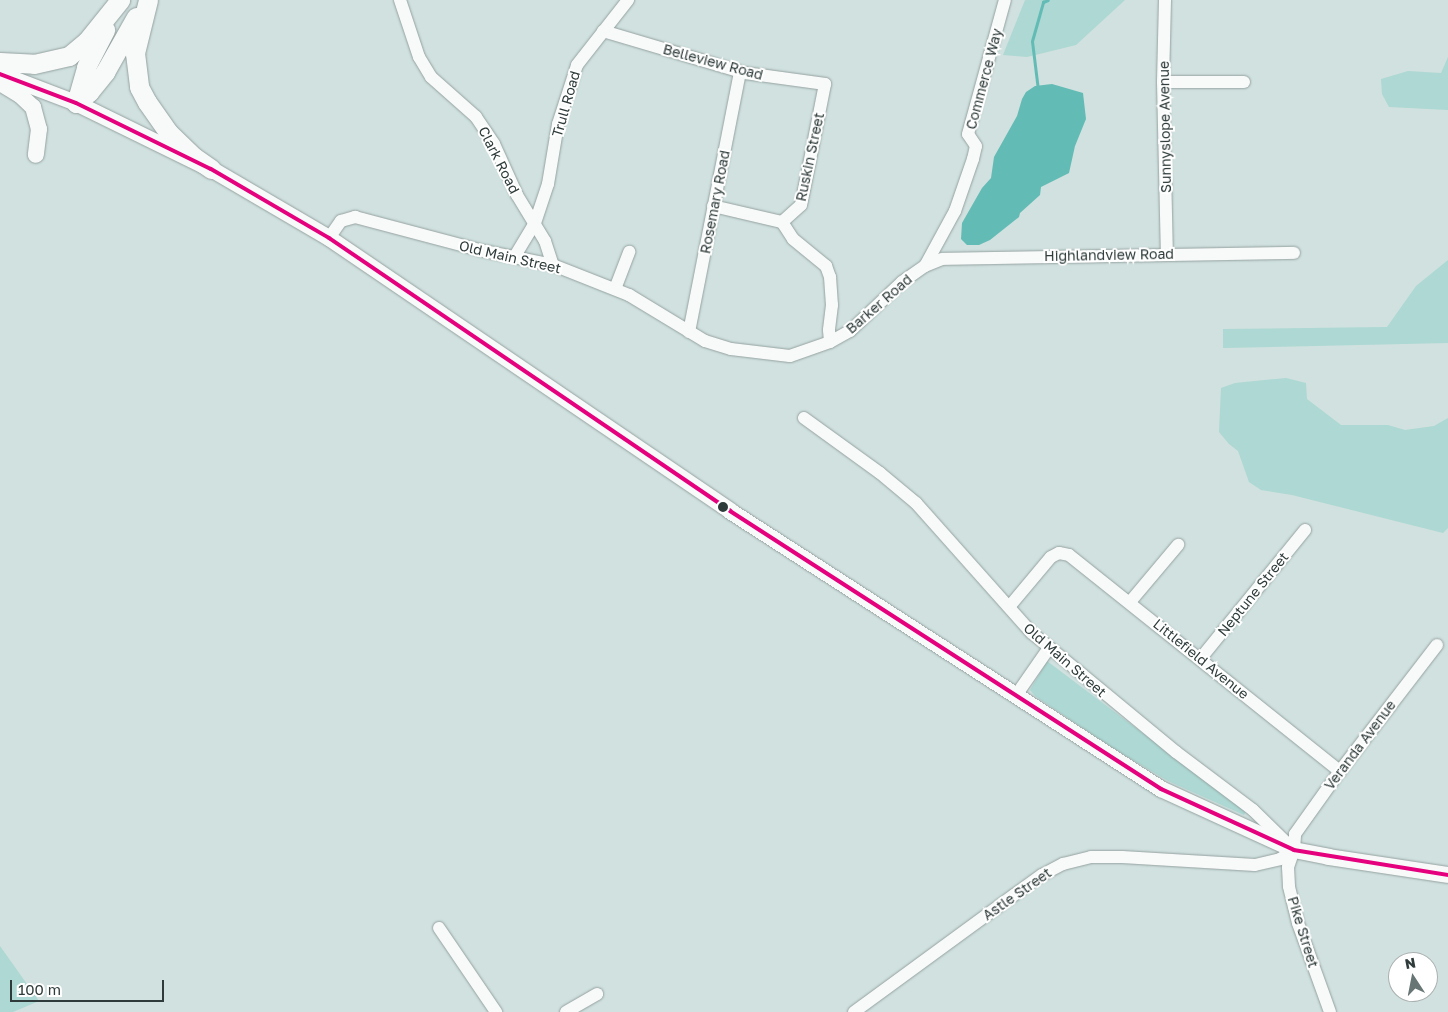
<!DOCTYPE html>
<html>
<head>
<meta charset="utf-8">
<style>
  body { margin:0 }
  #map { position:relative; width:1448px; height:1012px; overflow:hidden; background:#d0e1df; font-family:"Golos Text",sans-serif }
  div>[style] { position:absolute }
  .green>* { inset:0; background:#add8d3 }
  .water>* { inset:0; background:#63bbb5 }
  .stream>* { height:3px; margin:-1.5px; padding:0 1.5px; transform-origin:1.5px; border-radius:1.5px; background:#63bbb5 }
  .roads { filter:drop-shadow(0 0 1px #95a2a0) drop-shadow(0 0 1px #95a2a0) }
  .minor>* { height:12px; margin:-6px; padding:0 6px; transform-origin:6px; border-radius:6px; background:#f8fafa }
  .major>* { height:16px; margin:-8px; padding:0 8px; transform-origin:8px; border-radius:8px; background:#f8fafa }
  .highway>* { height:19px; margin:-9.5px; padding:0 9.5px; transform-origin:9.5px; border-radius:9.5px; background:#f8fafa }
  .bus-1>* { height:4px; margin:-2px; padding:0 2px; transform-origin:2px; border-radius:2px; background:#e5007d }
  .dots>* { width:14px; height:14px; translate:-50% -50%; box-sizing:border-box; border:2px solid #fff; border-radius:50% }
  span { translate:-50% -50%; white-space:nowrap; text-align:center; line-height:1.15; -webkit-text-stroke:4px #fff; paint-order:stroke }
  .street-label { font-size:14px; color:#2e3b3a }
  .north { position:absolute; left:1388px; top:952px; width:50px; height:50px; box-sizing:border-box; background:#fff; border:1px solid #abb1b0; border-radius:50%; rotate:349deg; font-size:14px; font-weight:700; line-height:20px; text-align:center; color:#2e3b3a }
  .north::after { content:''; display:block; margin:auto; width:18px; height:22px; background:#677574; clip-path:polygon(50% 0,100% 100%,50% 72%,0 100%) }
  .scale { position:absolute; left:10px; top:980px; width:154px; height:22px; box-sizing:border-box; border:2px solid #2e3b3a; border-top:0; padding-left:6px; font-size:15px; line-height:18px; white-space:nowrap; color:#2e3b3a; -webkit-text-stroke:4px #fff; paint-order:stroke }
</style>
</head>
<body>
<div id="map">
  <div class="green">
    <i style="clip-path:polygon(1025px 0,1125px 0,1076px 45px,1027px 57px,1003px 55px)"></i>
    <i style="clip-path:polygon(1448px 57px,1448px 110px,1389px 107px,1382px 94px,1381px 79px,1408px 71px,1441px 73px)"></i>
    <i style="clip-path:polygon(1448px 260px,1448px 343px,1223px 348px,1223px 329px,1387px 327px,1416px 286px)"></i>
    <i style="clip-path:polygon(1286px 378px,1306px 383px,1307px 399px,1341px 425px,1388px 425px,1405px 430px,1434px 426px,1448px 418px,1448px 528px,1443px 533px,1292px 495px,1261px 490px,1249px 482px,1238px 451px,1229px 444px,1219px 432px,1221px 388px,1235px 383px)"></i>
    <i style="clip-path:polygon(1047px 661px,1246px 811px,1244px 815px,1168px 781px,1111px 747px,1035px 696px,1030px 690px)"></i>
    <i style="clip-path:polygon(0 946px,39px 1001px,13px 1012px,0 1012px)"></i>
  </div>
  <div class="water">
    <i style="clip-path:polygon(1052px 84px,1083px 93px,1086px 119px,1075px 146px,1069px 173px,1041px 187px,1040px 195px,1020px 213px,1019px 217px,990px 240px,979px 245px,967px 245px,961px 239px,962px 223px,982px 188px,991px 178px,994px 157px,1017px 116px,1022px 99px,1026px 92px,1035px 86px)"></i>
  </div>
  <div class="stream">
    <i style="left:1038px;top:90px;width:49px;rotate:-97deg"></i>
    <i style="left:1032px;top:41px;width:41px;rotate:-74.2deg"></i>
    <i style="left:1043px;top:2px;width:5px;rotate:-22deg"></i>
  </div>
  <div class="roads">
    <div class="minor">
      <i style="left:400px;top:0;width:60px;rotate:71.6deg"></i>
      <i style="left:419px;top:57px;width:23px;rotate:59deg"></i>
      <i style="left:431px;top:77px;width:60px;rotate:41.6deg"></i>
      <i style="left:476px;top:117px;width:32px;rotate:56deg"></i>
      <i style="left:494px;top:144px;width:56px;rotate:65.7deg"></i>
      <i style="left:517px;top:195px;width:54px;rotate:58.7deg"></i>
      <i style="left:545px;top:241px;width:25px;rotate:72deg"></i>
      <i style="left:1165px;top:0;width:82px;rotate:91.4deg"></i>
      <i style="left:1163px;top:82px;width:172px;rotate:88.7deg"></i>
      <i style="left:603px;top:31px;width:148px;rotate:16.5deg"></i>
      <i style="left:745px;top:73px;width:81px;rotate:7.8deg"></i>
      <i style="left:825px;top:84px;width:123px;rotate:101.2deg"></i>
      <i style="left:801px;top:205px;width:25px;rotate:138deg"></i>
      <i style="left:1163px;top:82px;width:81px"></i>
      <i style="left:713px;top:206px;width:71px;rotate:13.1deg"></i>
      <i style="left:782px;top:222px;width:20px;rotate:57deg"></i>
      <i style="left:793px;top:239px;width:43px;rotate:39.3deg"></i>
      <i style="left:826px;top:266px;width:12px;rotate:70deg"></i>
      <i style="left:830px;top:277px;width:28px;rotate:86deg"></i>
      <i style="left:832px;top:305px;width:25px;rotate:97deg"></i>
      <i style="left:829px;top:330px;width:12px;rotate:85deg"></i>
      <i style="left:329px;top:238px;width:21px;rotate:-55deg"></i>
      <i style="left:341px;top:221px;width:15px;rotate:-16deg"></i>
      <i style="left:355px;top:217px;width:133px;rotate:14.8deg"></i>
      <i style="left:484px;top:251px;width:70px;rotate:11.5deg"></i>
      <i style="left:553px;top:265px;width:82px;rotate:21.5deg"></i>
      <i style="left:629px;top:295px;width:89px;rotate:31.2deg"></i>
      <i style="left:705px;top:341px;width:27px;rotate:17deg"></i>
      <i style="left:731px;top:349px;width:59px;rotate:6.8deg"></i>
      <i style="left:790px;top:356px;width:42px;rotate:-19.3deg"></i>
      <i style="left:830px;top:342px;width:23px;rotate:-29deg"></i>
      <i style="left:850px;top:331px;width:71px;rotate:-43.3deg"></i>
      <i style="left:902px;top:282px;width:28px;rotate:-35deg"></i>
      <i style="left:925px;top:266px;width:18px;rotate:-22deg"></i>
      <i style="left:942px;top:259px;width:352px;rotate:-1deg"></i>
      <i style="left:515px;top:256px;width:39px;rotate:-59deg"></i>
      <i style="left:535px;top:223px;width:41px;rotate:-71.6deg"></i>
      <i style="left:548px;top:184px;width:61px;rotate:-80.5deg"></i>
      <i style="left:558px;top:124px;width:62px;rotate:-72.1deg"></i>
      <i style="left:577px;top:65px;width:83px;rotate:-51.9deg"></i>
      <i style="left:925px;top:266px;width:63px;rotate:-61.4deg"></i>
      <i style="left:955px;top:211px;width:55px;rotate:-70.9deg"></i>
      <i style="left:973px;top:159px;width:13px;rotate:-77deg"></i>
      <i style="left:976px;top:146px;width:14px;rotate:-124deg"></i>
      <i style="left:968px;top:134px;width:139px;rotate:-74.6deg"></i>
      <i style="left:615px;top:289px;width:40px;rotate:-69deg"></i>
      <i style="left:689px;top:332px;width:265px;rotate:-78.9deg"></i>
      <i style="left:804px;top:418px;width:94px;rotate:35.9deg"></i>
      <i style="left:880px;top:473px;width:47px;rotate:39.8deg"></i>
      <i style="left:916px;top:503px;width:174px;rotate:48.3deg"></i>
      <i style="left:1032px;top:633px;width:187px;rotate:39.6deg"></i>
      <i style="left:1176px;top:752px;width:96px;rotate:37deg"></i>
      <i style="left:1253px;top:810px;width:54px;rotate:44.3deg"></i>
      <i style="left:1130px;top:602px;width:75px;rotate:-49.9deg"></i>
      <i style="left:1009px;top:607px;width:65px;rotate:-50deg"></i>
      <i style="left:1051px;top:557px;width:9px;rotate:-27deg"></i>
      <i style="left:1059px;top:553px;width:10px;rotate:11deg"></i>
      <i style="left:1069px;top:555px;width:347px;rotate:38.6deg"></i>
      <i style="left:1201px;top:658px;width:165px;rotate:-50.9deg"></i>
      <i style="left:1017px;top:694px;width:56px;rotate:-55.2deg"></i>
      <i style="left:439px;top:928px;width:102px;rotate:55.8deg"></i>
      <i style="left:566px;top:1012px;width:36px;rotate:-30deg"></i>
      <i style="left:854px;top:1012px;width:198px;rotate:-36.2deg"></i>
      <i style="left:1014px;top:895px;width:34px;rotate:-36deg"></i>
      <i style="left:1042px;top:875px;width:24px;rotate:-28deg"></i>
      <i style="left:1063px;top:864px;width:29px;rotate:-14deg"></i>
      <i style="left:1091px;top:857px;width:31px"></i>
      <i style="left:1122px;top:857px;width:133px;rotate:3.4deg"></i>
      <i style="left:1255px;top:865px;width:26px;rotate:-13deg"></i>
      <i style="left:1280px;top:859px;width:17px;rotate:-33deg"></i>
      <i style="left:1330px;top:1012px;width:95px;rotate:-109.8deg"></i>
      <i style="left:1298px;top:923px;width:38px;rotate:-104deg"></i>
      <i style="left:1289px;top:886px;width:19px;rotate:-93deg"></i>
      <i style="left:1288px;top:867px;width:18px;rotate:-71deg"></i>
      <i style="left:1294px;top:850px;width:16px;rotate:-86deg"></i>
      <i style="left:1295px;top:834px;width:77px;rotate:-54.5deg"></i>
      <i style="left:1340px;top:771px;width:159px;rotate:-52.4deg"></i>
    </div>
    <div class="major">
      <i style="left:0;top:74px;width:81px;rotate:20.9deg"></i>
      <i style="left:76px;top:103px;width:150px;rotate:26.1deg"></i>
      <i style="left:211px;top:169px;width:137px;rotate:30.3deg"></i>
      <i style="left:329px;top:238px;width:485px;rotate:34.2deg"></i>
      <i style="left:730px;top:511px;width:513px;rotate:32.82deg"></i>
      <i style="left:1161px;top:789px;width:146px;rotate:24.6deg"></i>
      <i style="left:1294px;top:850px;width:36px;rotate:11deg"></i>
      <i style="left:1329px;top:857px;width:120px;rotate:8.6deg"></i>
      <i style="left:0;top:83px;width:23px;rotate:31deg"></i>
      <i style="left:20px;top:95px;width:18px;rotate:43deg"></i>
      <i style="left:33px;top:107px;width:23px;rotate:75deg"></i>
      <i style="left:39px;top:129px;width:26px;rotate:97deg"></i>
    </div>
    <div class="highway">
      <i style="left:148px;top:0;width:55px;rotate:103.8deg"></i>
      <i style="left:135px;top:53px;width:34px;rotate:83deg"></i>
      <i style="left:139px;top:87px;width:17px;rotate:62deg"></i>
      <i style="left:147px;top:102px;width:37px;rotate:55deg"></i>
      <i style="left:168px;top:132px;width:36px;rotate:44deg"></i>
      <i style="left:194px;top:157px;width:21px;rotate:35deg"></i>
      <i style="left:0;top:62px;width:34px;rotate:3deg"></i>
      <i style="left:34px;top:64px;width:36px;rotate:-13deg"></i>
      <i style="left:69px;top:56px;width:23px;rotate:-40deg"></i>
      <i style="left:87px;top:41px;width:53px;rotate:-51.2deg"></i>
      <i style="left:76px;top:103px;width:17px;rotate:-40deg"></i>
      <i style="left:89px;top:92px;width:26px;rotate:-51deg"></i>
      <i style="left:105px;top:72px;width:63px;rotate:-60.6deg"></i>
      <i style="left:76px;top:103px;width:37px;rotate:-74deg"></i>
      <i style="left:86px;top:67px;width:42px;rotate:-62.8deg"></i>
    </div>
  </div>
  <div class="bus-1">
    <i style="left:0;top:74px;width:81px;rotate:20.9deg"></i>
    <i style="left:76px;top:103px;width:150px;rotate:26.1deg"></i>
    <i style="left:211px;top:169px;width:137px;rotate:30.3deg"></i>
    <i style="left:329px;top:238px;width:485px;rotate:34.2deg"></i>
    <i style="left:730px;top:511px;width:513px;rotate:32.82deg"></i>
    <i style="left:1161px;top:789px;width:146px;rotate:24.6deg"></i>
    <i style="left:1294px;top:850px;width:156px;rotate:9.2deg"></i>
  </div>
  <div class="dots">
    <i style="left:723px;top:507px;background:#2e3b3a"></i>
  </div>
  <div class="street-label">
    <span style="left:713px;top:62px;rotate:15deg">Belleview Road</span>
    <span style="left:984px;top:79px;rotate:-75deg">Commerce Way</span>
    <span style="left:566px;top:104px;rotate:-74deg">Trull Road</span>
    <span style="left:1165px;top:127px;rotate:-91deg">Sunnyslope Avenue</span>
    <span style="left:810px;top:157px;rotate:-78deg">Ruskin Street</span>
    <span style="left:499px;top:160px;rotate:63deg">Clark Road</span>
    <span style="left:715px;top:202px;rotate:-79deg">Rosemary Road</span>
    <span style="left:1109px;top:255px;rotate:-1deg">Highlandview Road</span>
    <span style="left:510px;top:257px;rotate:13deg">Old Main Street</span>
    <span style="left:879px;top:304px;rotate:-41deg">Barker Road</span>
    <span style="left:1253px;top:594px;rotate:-51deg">Neptune Street</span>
    <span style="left:1201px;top:659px;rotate:39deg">Littlefield Avenue</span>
    <span style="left:1065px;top:660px;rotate:41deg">Old Main Street</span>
    <span style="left:1360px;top:745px;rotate:-53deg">Veranda Avenue</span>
    <span style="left:1017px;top:894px;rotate:-35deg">Astle Street</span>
    <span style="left:1303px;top:932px;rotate:73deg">Pike Street</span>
  </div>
  <div class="north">N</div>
  <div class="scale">100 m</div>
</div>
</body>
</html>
